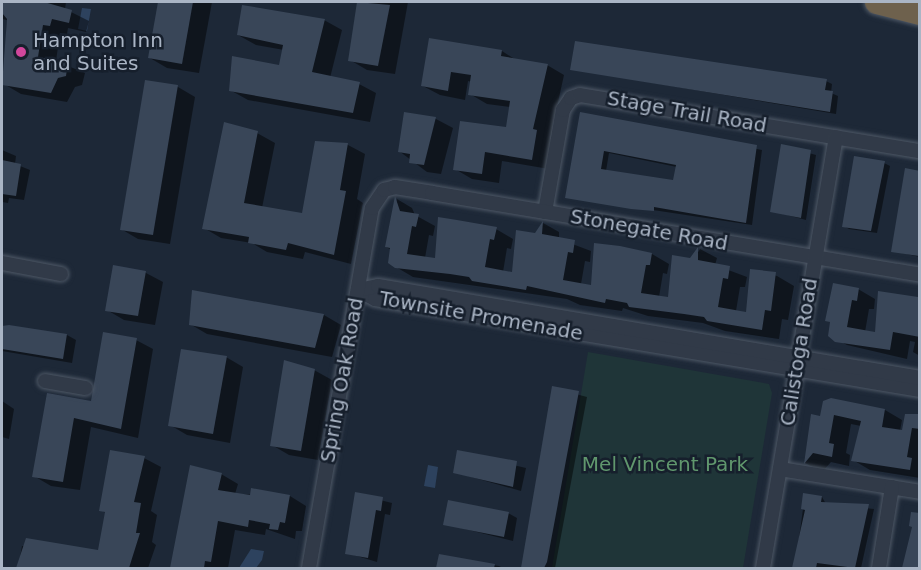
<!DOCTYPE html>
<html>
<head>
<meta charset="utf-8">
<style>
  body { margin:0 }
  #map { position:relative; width:921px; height:570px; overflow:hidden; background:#1d2837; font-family:"DejaVu Sans",sans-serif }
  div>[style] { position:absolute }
  .green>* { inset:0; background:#1f3538 }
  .water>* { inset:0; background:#2d425e }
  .shadow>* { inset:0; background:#0007 }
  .building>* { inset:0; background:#394658 }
  .roads { filter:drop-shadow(0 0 2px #4e5866) drop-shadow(0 0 2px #4e5866) }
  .street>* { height:14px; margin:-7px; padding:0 7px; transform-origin:7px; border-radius:7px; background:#313a48 }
  .highway>* { height:24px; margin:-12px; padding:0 12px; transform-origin:12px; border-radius:12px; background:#6e614d }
  .dots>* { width:16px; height:16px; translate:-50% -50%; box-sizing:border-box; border:3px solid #161f2c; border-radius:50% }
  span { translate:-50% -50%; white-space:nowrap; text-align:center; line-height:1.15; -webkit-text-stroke:5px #161f2c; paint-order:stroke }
  .poi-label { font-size:20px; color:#aab5c5 }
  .left { translate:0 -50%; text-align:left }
  .street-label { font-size:20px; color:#aab5c5 }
  .park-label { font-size:20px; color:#60976d }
  .frame { position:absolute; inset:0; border:3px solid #aab5c5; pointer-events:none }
</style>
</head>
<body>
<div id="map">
  <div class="green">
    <i style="clip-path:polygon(588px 352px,769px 384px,772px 393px,743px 568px,552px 568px)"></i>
  </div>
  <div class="water">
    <i style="clip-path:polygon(82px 8px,91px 9px,87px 31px,78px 29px)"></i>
    <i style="clip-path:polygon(428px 465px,438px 467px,435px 488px,424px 486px)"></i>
    <i style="clip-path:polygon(251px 549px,264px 551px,262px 560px,256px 568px,239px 568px)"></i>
  </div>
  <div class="shadow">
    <i style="clip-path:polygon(2px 2px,66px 2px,65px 9px,89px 21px,86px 32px,68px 28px,67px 34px,60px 33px,56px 61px,85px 73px,82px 85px,75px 87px,67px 102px,21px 94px,4px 84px,7px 20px,2px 19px)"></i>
    <i style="clip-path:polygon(160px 2px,212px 2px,199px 73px,167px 68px,150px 58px)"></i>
    <i style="clip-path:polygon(359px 2px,408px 2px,395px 74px,367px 70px,350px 60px)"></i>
    <i style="clip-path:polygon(324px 20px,342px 30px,330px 78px,359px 84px,376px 93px,370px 122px,248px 100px,230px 90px,280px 67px,284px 50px,256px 45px,238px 35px)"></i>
    <i style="clip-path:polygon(431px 40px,502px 51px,516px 60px,547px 65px,564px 75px,550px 139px,553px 141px,549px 169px,502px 161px,499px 183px,472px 179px,455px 169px,507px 129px,511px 107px,487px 104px,470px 94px,472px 82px,468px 81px,465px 100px,440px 95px,423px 86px)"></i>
    <i style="clip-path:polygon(572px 69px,826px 81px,832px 84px,831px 93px,838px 96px,836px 114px)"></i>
    <i style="clip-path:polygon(147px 81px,178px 87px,195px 97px,170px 244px,138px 239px,121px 229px)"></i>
    <i style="clip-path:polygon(406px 114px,436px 119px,453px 128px,441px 174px,427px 172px,399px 151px)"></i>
    <i style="clip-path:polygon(evenodd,581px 114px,762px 150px,752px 225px,567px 197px,581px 114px,609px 153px,677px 167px,674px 182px,606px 171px,609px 153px)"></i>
    <i style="clip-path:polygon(257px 133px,275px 143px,262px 208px,303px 214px,317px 142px,348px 145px,365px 154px,357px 199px,363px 203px,351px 264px,305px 252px,303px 259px,267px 252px,252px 243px,221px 238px,204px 228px)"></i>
    <i style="clip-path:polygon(783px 146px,816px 155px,806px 220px,772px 211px)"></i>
    <i style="clip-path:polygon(2px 150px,16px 156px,15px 164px,30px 170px,24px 200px,9px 198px,8px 203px,2px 202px)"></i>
    <i style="clip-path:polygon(884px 163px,890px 166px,877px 233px,849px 229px,844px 226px)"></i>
    <i style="clip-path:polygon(920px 172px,920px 257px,893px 251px)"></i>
    <i style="clip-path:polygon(397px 199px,412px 208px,415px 215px,435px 226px,433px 236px,429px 235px,425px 258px,436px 260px,496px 229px,513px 239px,511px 249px,507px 248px,503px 272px,514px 274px,543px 223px,559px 232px,559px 239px,591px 251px,590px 262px,585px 261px,581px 284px,592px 286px,596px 245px,652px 254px,669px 264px,667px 274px,663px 273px,659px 297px,670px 299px,700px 249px,717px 258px,715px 265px,747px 277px,745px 287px,740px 287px,736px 311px,747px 313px,751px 270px,777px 276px,794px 286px,788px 320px,782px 319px,779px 339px,725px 331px,703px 323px,648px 316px,623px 308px,622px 311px,580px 305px,567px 299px,413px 277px,396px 267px,392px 250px,386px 247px)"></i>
    <i style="clip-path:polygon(114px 267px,146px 273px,163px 282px,155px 325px,124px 320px,107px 310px)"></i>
    <i style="clip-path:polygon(858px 289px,875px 299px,874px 309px,869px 309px,865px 332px,876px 334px,880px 292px,920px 299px,920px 356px,913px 352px,915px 342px,910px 341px,907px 359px,847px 345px,830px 336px,832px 323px,827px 320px)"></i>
    <i style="clip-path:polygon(324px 315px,341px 325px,332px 357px,207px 334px,190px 324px)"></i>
    <i style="clip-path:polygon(2px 327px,67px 335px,76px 340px,72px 363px,2px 351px)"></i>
    <i style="clip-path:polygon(136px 340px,153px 349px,138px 438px,91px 427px,80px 490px,51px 486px,34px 476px,48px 395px,92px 403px)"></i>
    <i style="clip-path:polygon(226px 357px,243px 367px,230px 443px,187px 435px,170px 425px)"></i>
    <i style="clip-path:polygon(314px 370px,332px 380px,318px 460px,289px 455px,272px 445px)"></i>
    <i style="clip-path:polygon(553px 388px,587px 397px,555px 568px,522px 568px)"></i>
    <i style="clip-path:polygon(2px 401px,14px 409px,9px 439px,2px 437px)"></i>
    <i style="clip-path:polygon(824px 402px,885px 410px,902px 420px,900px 431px,903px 432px,906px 415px,920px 415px,920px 478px,870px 470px,853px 460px,861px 426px,851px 424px,846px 453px,850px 455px,849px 466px,831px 462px,822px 472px,805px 463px,812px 416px,821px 418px)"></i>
    <i style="clip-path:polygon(458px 452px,526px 468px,521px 491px,454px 472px)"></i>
    <i style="clip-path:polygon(144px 458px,161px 467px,151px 511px,157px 515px,152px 542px,156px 545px,148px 568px,18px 568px,22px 546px,99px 552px,106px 513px,101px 510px)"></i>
    <i style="clip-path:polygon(191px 467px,221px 474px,238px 484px,235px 494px,290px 496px,306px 506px,302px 531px,296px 531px,295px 539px,266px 529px,265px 535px,235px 530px,228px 568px,172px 568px)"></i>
    <i style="clip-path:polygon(356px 494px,392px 503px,390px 515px,385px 514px,377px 562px,347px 553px)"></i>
    <i style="clip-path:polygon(805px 494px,822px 497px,826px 504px,874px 509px,861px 568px,795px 568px)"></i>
    <i style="clip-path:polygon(508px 513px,517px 518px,513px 541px,445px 524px)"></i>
    <i style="clip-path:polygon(440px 556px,499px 566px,503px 568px,438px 568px)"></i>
  </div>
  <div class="building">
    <i style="clip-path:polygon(2px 2px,44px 2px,72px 10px,69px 23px,52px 19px,50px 26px,43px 25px,38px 57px,68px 62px,66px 76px,58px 78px,51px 93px,2px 85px,7px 19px,2px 13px)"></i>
    <i style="clip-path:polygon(158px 2px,193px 2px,182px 64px,148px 58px)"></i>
    <i style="clip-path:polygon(357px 2px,390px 5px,378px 66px,348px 61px)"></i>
    <i style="clip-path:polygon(242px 5px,325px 19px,312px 72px,360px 82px,353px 113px,229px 91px,232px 56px,279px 65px,283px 45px,237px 35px)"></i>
    <i style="clip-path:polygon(429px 38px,502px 50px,501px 56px,548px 64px,533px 129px,537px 130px,532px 160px,485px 152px,482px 174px,453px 170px,460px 121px,506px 127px,510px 101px,468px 95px,471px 75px,451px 72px,448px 91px,421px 86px)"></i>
    <i style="clip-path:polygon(575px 41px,827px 79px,825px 90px,833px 91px,830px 112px,570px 70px)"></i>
    <i style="clip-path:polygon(145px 80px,178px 85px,153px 235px,120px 230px)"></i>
    <i style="clip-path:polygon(404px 112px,436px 117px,424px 165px,409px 163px,410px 154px,398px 152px)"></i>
    <i style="clip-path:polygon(evenodd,580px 112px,757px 145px,746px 223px,654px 207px,654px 211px,631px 209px,565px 198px,580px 112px,604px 151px,676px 165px,673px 180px,601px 169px,604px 151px)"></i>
    <i style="clip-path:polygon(224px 122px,258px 131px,244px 203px,302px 213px,315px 141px,348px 143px,340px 190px,346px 191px,334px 255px,288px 243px,286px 250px,248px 243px,249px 237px,202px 229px)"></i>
    <i style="clip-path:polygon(781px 144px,811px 150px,801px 218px,770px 212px)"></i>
    <i style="clip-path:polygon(854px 156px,885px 161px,871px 231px,842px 227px)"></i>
    <i style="clip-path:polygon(2px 160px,21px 164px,16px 196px,2px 194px)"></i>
    <i style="clip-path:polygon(905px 168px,920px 171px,919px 256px,891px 252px)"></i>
    <i style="clip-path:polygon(395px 196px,400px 211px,419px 214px,416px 227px,412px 226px,407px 254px,435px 258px,438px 217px,457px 220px,497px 227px,494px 240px,490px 239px,485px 267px,512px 272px,516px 230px,535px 233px,543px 221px,542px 234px,575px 240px,573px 253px,568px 252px,563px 280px,591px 285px,594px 243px,620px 246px,652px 253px,650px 265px,646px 265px,641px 293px,668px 297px,672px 255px,690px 258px,698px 247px,698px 260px,730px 266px,728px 279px,723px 278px,718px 307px,746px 312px,750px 269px,776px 272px,771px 311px,765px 310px,762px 330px,707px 321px,704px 317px,684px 314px,629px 307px,627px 303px,606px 299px,605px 303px,527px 286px,526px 290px,472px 281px,469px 277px,450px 274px,395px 268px,388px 263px,390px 248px,385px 247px)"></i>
    <i style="clip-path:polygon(113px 265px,146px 271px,138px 316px,105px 311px)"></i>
    <i style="clip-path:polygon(833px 283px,859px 288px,857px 301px,852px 300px,847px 327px,875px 332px,878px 291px,918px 297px,920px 337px,893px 332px,890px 350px,835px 342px,828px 336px,830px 322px,825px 321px)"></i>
    <i style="clip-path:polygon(192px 290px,324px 314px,315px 348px,189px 325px)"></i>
    <i style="clip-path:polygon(9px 325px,67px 334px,63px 359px,2px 349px,2px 326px)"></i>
    <i style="clip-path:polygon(103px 332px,137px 338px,121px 429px,74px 418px,63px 482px,32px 477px,47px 393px,91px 401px)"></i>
    <i style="clip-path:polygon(181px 349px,227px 356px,213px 434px,168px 426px)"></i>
    <i style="clip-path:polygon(284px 360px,315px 369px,301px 451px,270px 446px)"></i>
    <i style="clip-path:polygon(552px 386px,579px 391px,547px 562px,544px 568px,521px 568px)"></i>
    <i style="clip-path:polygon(831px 398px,885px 409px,882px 427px,902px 430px,905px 414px,920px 414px,920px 429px,912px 428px,907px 457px,912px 458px,910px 470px,851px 461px,861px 421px,834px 415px,829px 443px,834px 444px,832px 457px,813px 453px,804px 464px,811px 414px,820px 416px,823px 401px)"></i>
    <i style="clip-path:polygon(110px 450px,145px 456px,134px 502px,141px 503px,136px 533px,140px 533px,129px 568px,16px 568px,26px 538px,98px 550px,105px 512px,99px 511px)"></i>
    <i style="clip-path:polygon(457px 450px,517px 461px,513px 487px,453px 473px)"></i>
    <i style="clip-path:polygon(190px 465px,222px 473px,218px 490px,250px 495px,251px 488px,290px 495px,285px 523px,280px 522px,278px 530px,269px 529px,270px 524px,249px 520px,248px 527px,218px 521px,211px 562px,205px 561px,204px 568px,170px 568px)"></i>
    <i style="clip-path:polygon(355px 492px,383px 497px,381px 511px,376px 510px,368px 558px,345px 554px)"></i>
    <i style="clip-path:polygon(803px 493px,822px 496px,821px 502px,869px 504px,855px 568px,817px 563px,816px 568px,792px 568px,805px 510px,801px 509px)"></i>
    <i style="clip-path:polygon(448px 500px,509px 512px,504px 537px,443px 525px)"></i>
    <i style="clip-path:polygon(911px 512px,920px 513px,920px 568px,902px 568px,912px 527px,909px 526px)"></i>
    <i style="clip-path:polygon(439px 554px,495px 564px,494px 568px,436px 568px)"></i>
  </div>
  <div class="roads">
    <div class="street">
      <i style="left:545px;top:212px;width:104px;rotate:-80deg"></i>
      <i style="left:563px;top:110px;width:14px;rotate:-56deg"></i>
      <i style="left:571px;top:98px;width:9px;rotate:-18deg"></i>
      <i style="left:580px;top:95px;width:345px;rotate:9.4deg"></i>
      <i style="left:2px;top:263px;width:60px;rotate:10.6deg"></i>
      <i style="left:358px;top:290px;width:19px;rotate:28deg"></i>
      <i style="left:375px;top:299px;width:553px;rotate:9.48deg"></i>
      <i style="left:358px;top:290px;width:20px;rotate:-11deg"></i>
      <i style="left:378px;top:286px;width:550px;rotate:9.63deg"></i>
      <i style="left:45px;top:381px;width:41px;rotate:9.9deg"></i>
      <i style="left:780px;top:469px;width:142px;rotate:9.3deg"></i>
      <i style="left:309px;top:568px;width:365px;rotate:-80.1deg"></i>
      <i style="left:372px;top:208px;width:22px;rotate:-56deg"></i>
      <i style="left:384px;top:190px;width:11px;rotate:-15deg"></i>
      <i style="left:395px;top:187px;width:37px;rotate:9deg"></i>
      <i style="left:432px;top:193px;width:495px;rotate:9.5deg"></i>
      <i style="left:763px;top:568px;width:437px;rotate:-80.4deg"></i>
      <i style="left:879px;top:568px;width:82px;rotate:-80.9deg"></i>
    </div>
    <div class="highway">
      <i style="left:877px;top:2px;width:44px;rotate:14.3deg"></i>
    </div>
  </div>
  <div class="dots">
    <i style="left:21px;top:52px;background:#d1479c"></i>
  </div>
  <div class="poi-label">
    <span class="left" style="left:33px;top:52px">Hampton Inn<br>and Suites</span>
  </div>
  <div class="street-label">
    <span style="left:687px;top:112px;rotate:10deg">Stage Trail Road</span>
    <span style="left:649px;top:230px;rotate:10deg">Stonegate Road</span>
    <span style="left:481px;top:316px;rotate:10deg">Townsite Promenade</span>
    <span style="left:799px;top:352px;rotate:-81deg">Calistoga Road</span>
    <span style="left:342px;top:380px;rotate:-80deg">Spring Oak Road</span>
  </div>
  <div class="park-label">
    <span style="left:665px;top:464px">Mel Vincent Park</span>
  </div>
  <div class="frame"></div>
</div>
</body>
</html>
